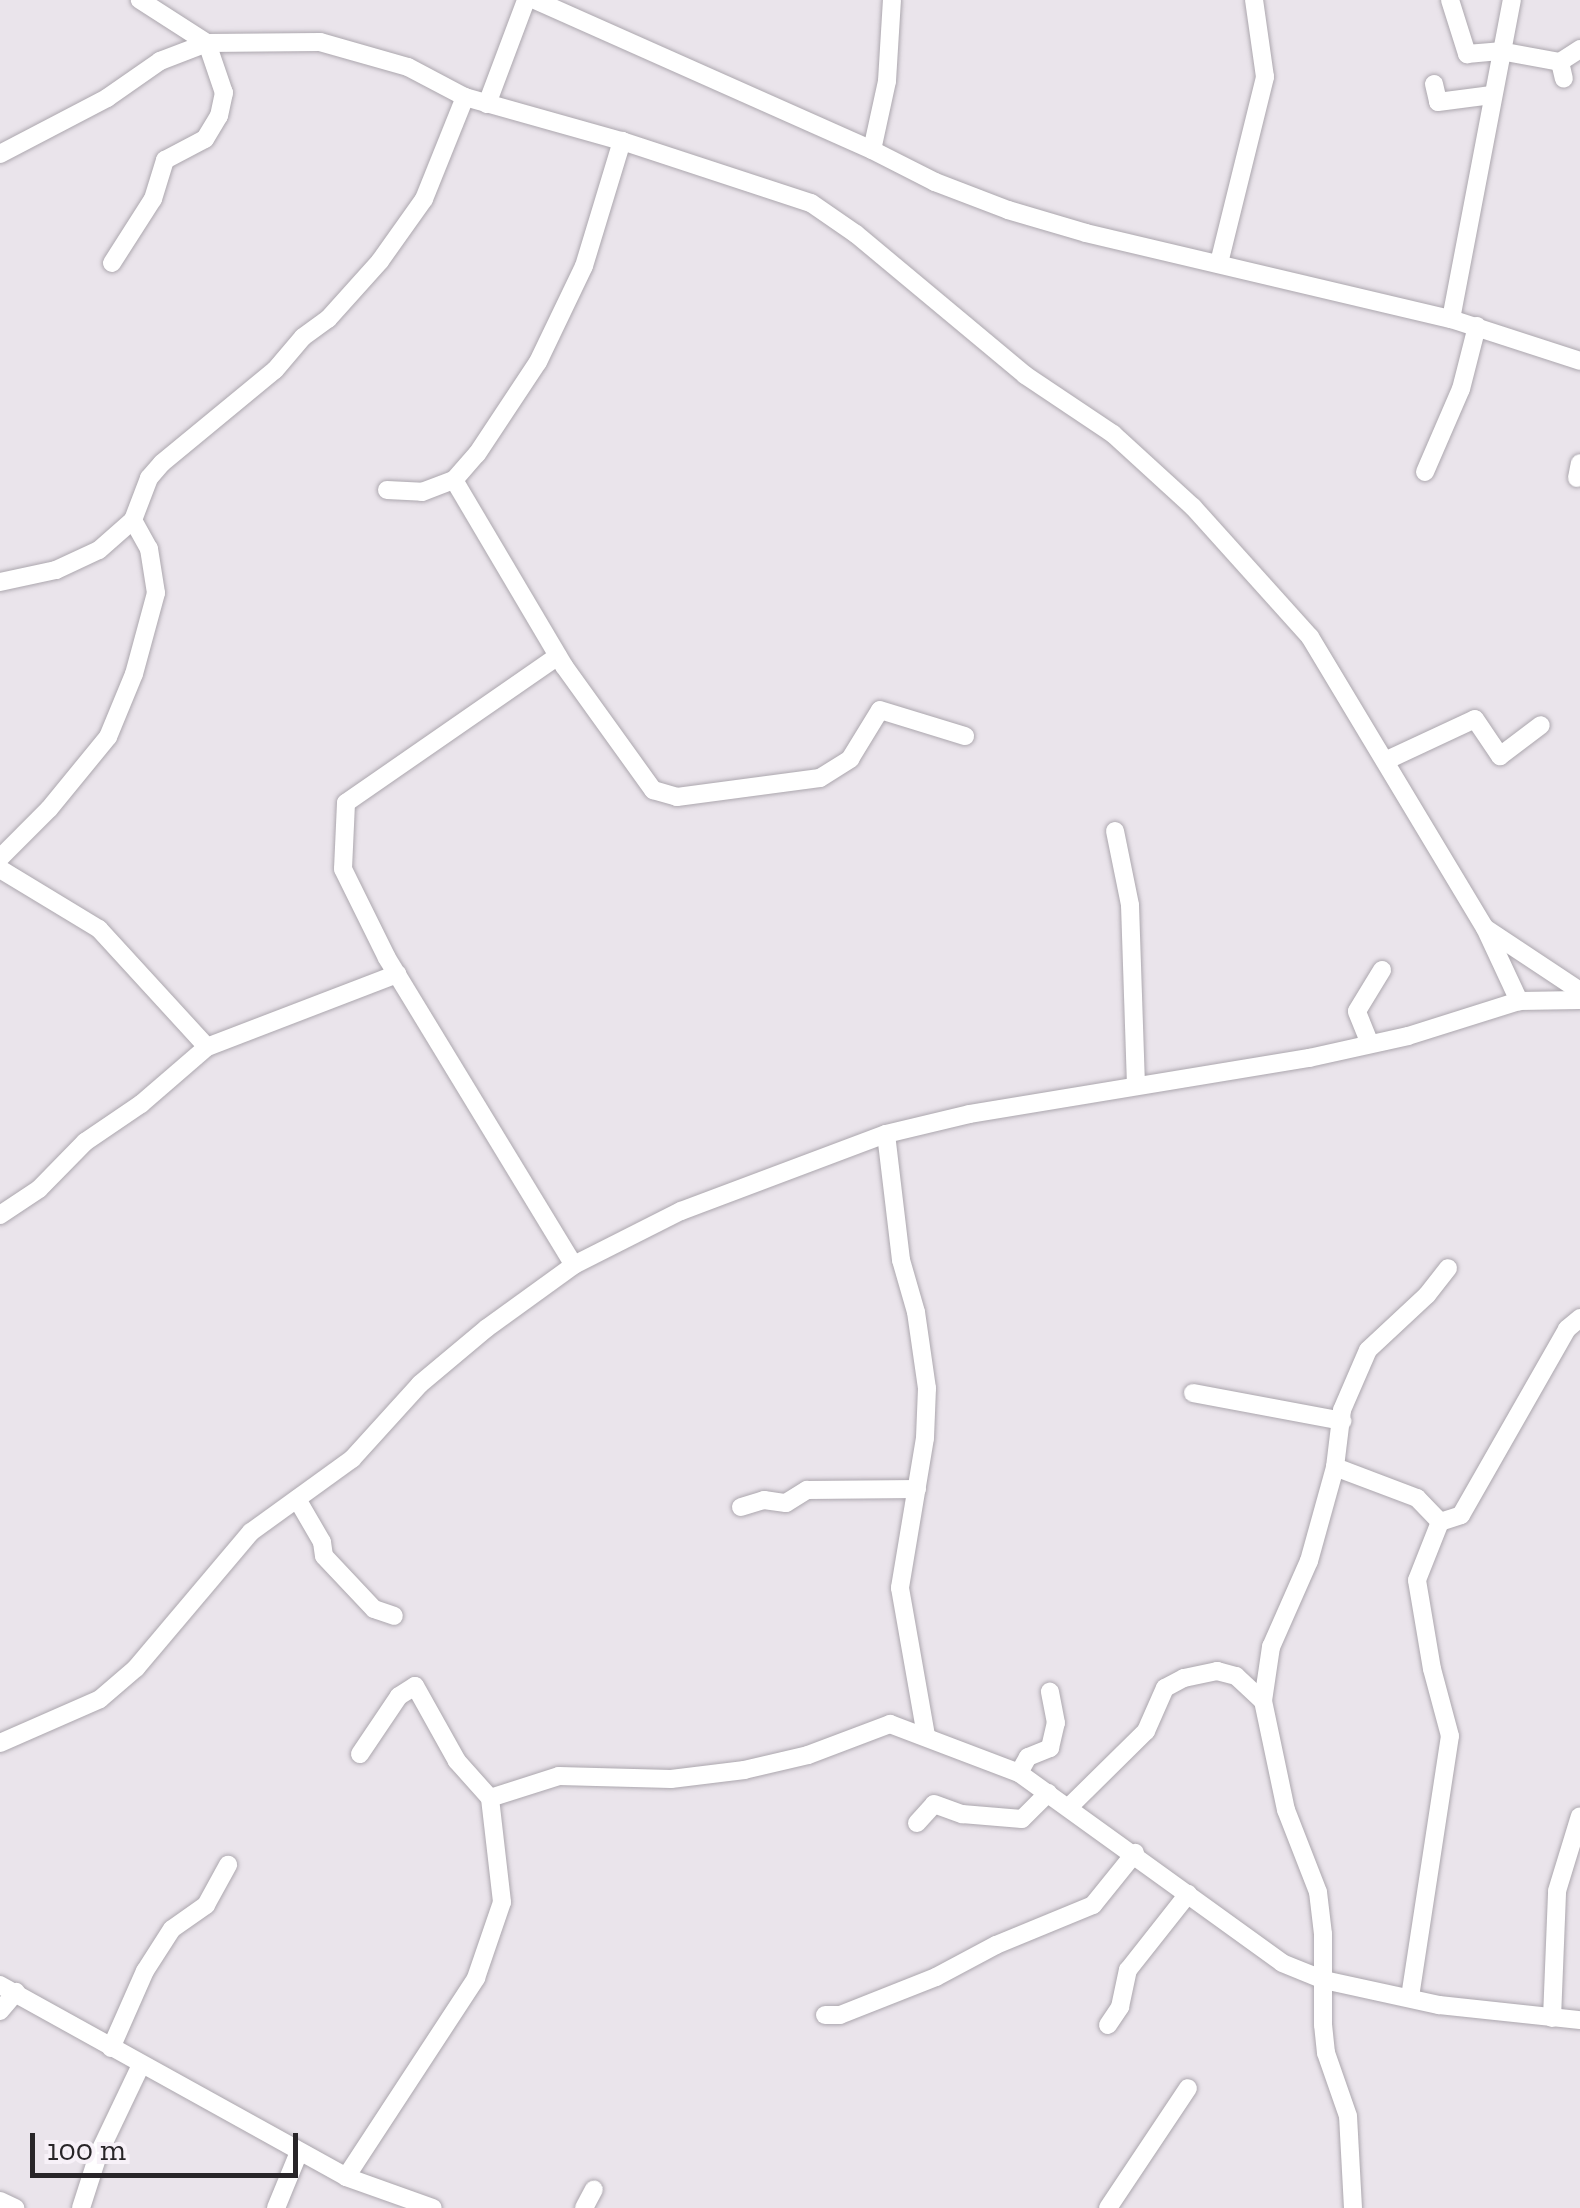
<!DOCTYPE html>
<html>
<head>
<meta charset="utf-8">
<style>
  body { margin:0 }
  #map { position:relative; width:1580px; height:2208px; overflow:hidden; background:#eae4eb; font-family:"Zilla Slab",serif }
  div>[style] { position:absolute }
  .roads { filter:drop-shadow(0 0 2px #aca7ae) drop-shadow(0 0 2px #aca7ae) }
  .minor>* { height:18px; margin:-9px; padding:0 9px; transform-origin:9px; border-radius:9px; background:#fff }
  span { translate:-50% -50%; white-space:nowrap; text-align:center; line-height:1.15; -webkit-text-stroke:10px #f7f1f8; paint-order:stroke }
  .scale { position:absolute; left:30px; top:2133px; width:268px; height:45px; box-sizing:border-box; border:5px solid #282528; border-top:0; padding-left:12px; font-size:30px; line-height:35px; white-space:nowrap; color:#282528; -webkit-text-stroke:8px #f7f1f8; paint-order:stroke }
</style>
</head>
<body>
<div id="map">
  <div class="roads">
    <div class="minor">
      <i style="left:535px;top:0;width:369px;rotate:24deg"></i>
      <i style="left:872px;top:150px;width:71px;rotate:26.9deg"></i>
      <i style="left:935px;top:182px;width:78px;rotate:21deg"></i>
      <i style="left:1008px;top:210px;width:81px;rotate:16.4deg"></i>
      <i style="left:1086px;top:233px;width:375px;rotate:13.3deg"></i>
      <i style="left:1451px;top:319px;width:136px;rotate:18deg"></i>
      <i style="left:1450px;top:0;width:57px;rotate:72.5deg"></i>
      <i style="left:1467px;top:54px;width:33px;rotate:-5deg"></i>
      <i style="left:1500px;top:51px;width:61px;rotate:10.4deg"></i>
      <i style="left:1560px;top:62px;width:17px;rotate:77deg"></i>
      <i style="left:1560px;top:62px;width:24px;rotate:-33deg"></i>
      <i style="left:1434px;top:84px;width:18px;rotate:77deg"></i>
      <i style="left:1438px;top:102px;width:54px;rotate:-7.4deg"></i>
      <i style="left:487px;top:104px;width:111px;rotate:-69.4deg"></i>
      <i style="left:872px;top:150px;width:71px;rotate:-77.7deg"></i>
      <i style="left:887px;top:81px;width:81px;rotate:-86.5deg"></i>
      <i style="left:0;top:154px;width:121px;rotate:-27.6deg"></i>
      <i style="left:107px;top:98px;width:65px;rotate:-34.9deg"></i>
      <i style="left:160px;top:61px;width:50px;rotate:-21deg"></i>
      <i style="left:207px;top:43px;width:113px;rotate:-0.5deg"></i>
      <i style="left:320px;top:42px;width:91px;rotate:15.9deg"></i>
      <i style="left:408px;top:67px;width:64px;rotate:27.8deg"></i>
      <i style="left:465px;top:97px;width:163px;rotate:15.7deg"></i>
      <i style="left:622px;top:141px;width:199px;rotate:18.2deg"></i>
      <i style="left:811px;top:203px;width:55px;rotate:34.6deg"></i>
      <i style="left:856px;top:234px;width:220px;rotate:39.8deg"></i>
      <i style="left:1025px;top:375px;width:106px;rotate:33.8deg"></i>
      <i style="left:1113px;top:434px;width:108px;rotate:42.4deg"></i>
      <i style="left:1193px;top:507px;width:175px;rotate:48deg"></i>
      <i style="left:1310px;top:637px;width:340px;rotate:59deg"></i>
      <i style="left:1485px;top:928px;width:81px;rotate:65deg"></i>
      <i style="left:112px;top:263px;width:76px;rotate:-57.4deg"></i>
      <i style="left:153px;top:199px;width:41px;rotate:-72.9deg"></i>
      <i style="left:165px;top:160px;width:45px;rotate:-27.7deg"></i>
      <i style="left:205px;top:139px;width:27px;rotate:-59deg"></i>
      <i style="left:219px;top:116px;width:24px;rotate:-78deg"></i>
      <i style="left:224px;top:93px;width:53px;rotate:-108.8deg"></i>
      <i style="left:207px;top:43px;width:80px;rotate:-147.3deg"></i>
      <i style="left:1219px;top:263px;width:192px;rotate:-76.1deg"></i>
      <i style="left:1265px;top:77px;width:78px;rotate:-98.1deg"></i>
      <i style="left:1451px;top:319px;width:325px;rotate:-79.2deg"></i>
      <i style="left:1425px;top:472px;width:90px;rotate:-66.6deg"></i>
      <i style="left:1461px;top:389px;width:65px;rotate:-75.7deg"></i>
      <i style="left:1577px;top:478px;width:15px;rotate:-79deg"></i>
      <i style="left:454px;top:480px;width:216px;rotate:59.4deg"></i>
      <i style="left:564px;top:666px;width:153px;rotate:54.3deg"></i>
      <i style="left:653px;top:790px;width:25px;rotate:16deg"></i>
      <i style="left:677px;top:797px;width:144px;rotate:-7.6deg"></i>
      <i style="left:820px;top:778px;width:36px;rotate:-32deg"></i>
      <i style="left:850px;top:759px;width:57px;rotate:-58.5deg"></i>
      <i style="left:880px;top:710px;width:89px;rotate:17deg"></i>
      <i style="left:387px;top:490px;width:35px;rotate:3deg"></i>
      <i style="left:422px;top:492px;width:34px;rotate:-21deg"></i>
      <i style="left:454px;top:480px;width:35px;rotate:-49deg"></i>
      <i style="left:477px;top:454px;width:110px;rotate:-56.5deg"></i>
      <i style="left:538px;top:362px;width:106px;rotate:-64.4deg"></i>
      <i style="left:584px;top:266px;width:131px;rotate:-73.1deg"></i>
      <i style="left:0;top:582px;width:57px;rotate:-12.1deg"></i>
      <i style="left:56px;top:570px;width:47px;rotate:-24.9deg"></i>
      <i style="left:99px;top:550px;width:45px;rotate:-41.4deg"></i>
      <i style="left:133px;top:520px;width:45px;rotate:-69.1deg"></i>
      <i style="left:149px;top:478px;width:20px;rotate:-49deg"></i>
      <i style="left:162px;top:463px;width:146px;rotate:-39.5deg"></i>
      <i style="left:275px;top:370px;width:43px;rotate:-49.7deg"></i>
      <i style="left:303px;top:337px;width:31px;rotate:-36deg"></i>
      <i style="left:328px;top:319px;width:78px;rotate:-48.1deg"></i>
      <i style="left:380px;top:261px;width:76px;rotate:-54.6deg"></i>
      <i style="left:424px;top:199px;width:110px;rotate:-68.1deg"></i>
      <i style="left:558px;top:656px;width:258px;rotate:145.3deg"></i>
      <i style="left:346px;top:803px;width:66px;rotate:92.6deg"></i>
      <i style="left:343px;top:869px;width:99px;rotate:63.7deg"></i>
      <i style="left:387px;top:958px;width:359px;rotate:58.7deg"></i>
      <i style="left:1385px;top:761px;width:99px;rotate:-25deg"></i>
      <i style="left:1475px;top:719px;width:45px;rotate:56deg"></i>
      <i style="left:1500px;top:756px;width:51px;rotate:-37.1deg"></i>
      <i style="left:1115px;top:831px;width:76px;rotate:78.5deg"></i>
      <i style="left:1130px;top:905px;width:181px;rotate:88.1deg"></i>
      <i style="left:0;top:858px;width:69px;rotate:-45deg"></i>
      <i style="left:49px;top:809px;width:93px;rotate:-50.7deg"></i>
      <i style="left:108px;top:737px;width:68px;rotate:-67.6deg"></i>
      <i style="left:134px;top:674px;width:84px;rotate:-74.8deg"></i>
      <i style="left:156px;top:593px;width:45px;rotate:-99deg"></i>
      <i style="left:149px;top:549px;width:33px;rotate:-119deg"></i>
      <i style="left:0;top:869px;width:116px;rotate:31.2deg"></i>
      <i style="left:99px;top:929px;width:160px;rotate:47.5deg"></i>
      <i style="left:207px;top:1047px;width:204px;rotate:-21deg"></i>
      <i style="left:1485px;top:928px;width:114px;rotate:33.6deg"></i>
      <i style="left:1370px;top:1044px;width:35px;rotate:-112deg"></i>
      <i style="left:1357px;top:1011px;width:48px;rotate:-58.6deg"></i>
      <i style="left:886px;top:1134px;width:127px;rotate:83.2deg"></i>
      <i style="left:901px;top:1260px;width:54px;rotate:73.9deg"></i>
      <i style="left:916px;top:1312px;width:77px;rotate:81.8deg"></i>
      <i style="left:927px;top:1388px;width:50px;rotate:92.3deg"></i>
      <i style="left:925px;top:1438px;width:152px;rotate:99.5deg"></i>
      <i style="left:900px;top:1588px;width:149px;rotate:80deg"></i>
      <i style="left:0;top:1215px;width:47px;rotate:-33.7deg"></i>
      <i style="left:39px;top:1189px;width:66px;rotate:-45.6deg"></i>
      <i style="left:85px;top:1142px;width:68px;rotate:-34.2deg"></i>
      <i style="left:141px;top:1104px;width:87px;rotate:-40.8deg"></i>
      <i style="left:1193px;top:1393px;width:152px;rotate:10.6deg"></i>
      <i style="left:1335px;top:1467px;width:88px;rotate:20.7deg"></i>
      <i style="left:1417px;top:1498px;width:33px;rotate:46deg"></i>
      <i style="left:1440px;top:1522px;width:22px;rotate:-18deg"></i>
      <i style="left:1461px;top:1515px;width:214px;rotate:-60.3deg"></i>
      <i style="left:1567px;top:1329px;width:17px;rotate:-40deg"></i>
      <i style="left:297px;top:1499px;width:50px;rotate:59.8deg"></i>
      <i style="left:322px;top:1542px;width:14px;rotate:82deg"></i>
      <i style="left:324px;top:1556px;width:73px;rotate:46.7deg"></i>
      <i style="left:374px;top:1609px;width:21px;rotate:19deg"></i>
      <i style="left:741px;top:1507px;width:24px;rotate:-17deg"></i>
      <i style="left:764px;top:1500px;width:22px;rotate:8deg"></i>
      <i style="left:786px;top:1503px;width:25px;rotate:-32deg"></i>
      <i style="left:807px;top:1490px;width:110px;rotate:-0.5deg"></i>
      <i style="left:0;top:1743px;width:109px;rotate:-23.7deg"></i>
      <i style="left:100px;top:1699px;width:48px;rotate:-40.7deg"></i>
      <i style="left:136px;top:1668px;width:178px;rotate:-49.8deg"></i>
      <i style="left:251px;top:1532px;width:125px;rotate:-35.9deg"></i>
      <i style="left:352px;top:1459px;width:101px;rotate:-47.8deg"></i>
      <i style="left:420px;top:1384px;width:87px;rotate:-39.9deg"></i>
      <i style="left:487px;top:1328px;width:107px;rotate:-35.9deg"></i>
      <i style="left:574px;top:1265px;width:120px;rotate:-26.8deg"></i>
      <i style="left:681px;top:1211px;width:219px;rotate:-20.6deg"></i>
      <i style="left:886px;top:1134px;width:86px;rotate:-13.4deg"></i>
      <i style="left:970px;top:1114px;width:344px;rotate:-9.4deg"></i>
      <i style="left:1309px;top:1058px;width:101px;rotate:-12.5deg"></i>
      <i style="left:1408px;top:1036px;width:116px;rotate:-17.5deg"></i>
      <i style="left:1519px;top:1001px;width:61px;rotate:-0.9deg"></i>
      <i style="left:1019px;top:1773px;width:18px;rotate:-61deg"></i>
      <i style="left:1028px;top:1757px;width:24px;rotate:-22deg"></i>
      <i style="left:1050px;top:1748px;width:26px;rotate:-77deg"></i>
      <i style="left:1056px;top:1723px;width:32px;rotate:-101deg"></i>
      <i style="left:490px;top:1798px;width:72px;rotate:-17.7deg"></i>
      <i style="left:559px;top:1776px;width:112px;rotate:1.5deg"></i>
      <i style="left:671px;top:1779px;width:74px;rotate:-7deg"></i>
      <i style="left:744px;top:1770px;width:66px;rotate:-13.2deg"></i>
      <i style="left:808px;top:1755px;width:88px;rotate:-20.7deg"></i>
      <i style="left:890px;top:1724px;width:138px;rotate:20.8deg"></i>
      <i style="left:1019px;top:1773px;width:324px;rotate:35.8deg"></i>
      <i style="left:1282px;top:1963px;width:45px;rotate:22deg"></i>
      <i style="left:1324px;top:1980px;width:118px;rotate:12.3deg"></i>
      <i style="left:1439px;top:2005px;width:142px;rotate:6.1deg"></i>
      <i style="left:1069px;top:1807px;width:108px;rotate:-44.6deg"></i>
      <i style="left:1146px;top:1731px;width:47px;rotate:-66.2deg"></i>
      <i style="left:1165px;top:1688px;width:21px;rotate:-28deg"></i>
      <i style="left:1184px;top:1678px;width:34px;rotate:-12deg"></i>
      <i style="left:1217px;top:1671px;width:20px;rotate:15deg"></i>
      <i style="left:1236px;top:1676px;width:37px;rotate:43deg"></i>
      <i style="left:917px;top:1823px;width:25px;rotate:-48deg"></i>
      <i style="left:934px;top:1804px;width:30px;rotate:20deg"></i>
      <i style="left:962px;top:1814px;width:60px;rotate:4.8deg"></i>
      <i style="left:1022px;top:1819px;width:37px;rotate:-45deg"></i>
      <i style="left:0;top:1985px;width:396px;rotate:29deg"></i>
      <i style="left:346px;top:2177px;width:92px;rotate:19.6deg"></i>
      <i style="left:1410px;top:1997px;width:264px;rotate:-81.3deg"></i>
      <i style="left:1450px;top:1736px;width:69px;rotate:-105deg"></i>
      <i style="left:1432px;top:1669px;width:90px;rotate:-99.6deg"></i>
      <i style="left:1417px;top:1580px;width:62px;rotate:-68.4deg"></i>
      <i style="left:0;top:2011px;width:25px;rotate:-50deg"></i>
      <i style="left:825px;top:2015px;width:15px"></i>
      <i style="left:840px;top:2015px;width:103px;rotate:-21.6deg"></i>
      <i style="left:936px;top:1977px;width:68px;rotate:-28.1deg"></i>
      <i style="left:996px;top:1945px;width:105px;rotate:-22.4deg"></i>
      <i style="left:1093px;top:1905px;width:67px;rotate:-51.1deg"></i>
      <i style="left:1552px;top:2018px;width:127px;rotate:-87.7deg"></i>
      <i style="left:1557px;top:1891px;width:78px;rotate:-73deg"></i>
      <i style="left:1108px;top:2025px;width:22px;rotate:-56deg"></i>
      <i style="left:1120px;top:2007px;width:38px;rotate:-78deg"></i>
      <i style="left:1128px;top:1970px;width:97px;rotate:-51.7deg"></i>
      <i style="left:111px;top:2048px;width:84px;rotate:-66.2deg"></i>
      <i style="left:145px;top:1971px;width:50px;rotate:-57.3deg"></i>
      <i style="left:172px;top:1929px;width:42px;rotate:-35.2deg"></i>
      <i style="left:206px;top:1905px;width:46px;rotate:-61.2deg"></i>
      <i style="left:346px;top:2177px;width:238px;rotate:-56.8deg"></i>
      <i style="left:476px;top:1978px;width:80px;rotate:-71.1deg"></i>
      <i style="left:502px;top:1902px;width:105px;rotate:-96.6deg"></i>
      <i style="left:490px;top:1798px;width:50px;rotate:-131.7deg"></i>
      <i style="left:457px;top:1761px;width:86px;rotate:-119.2deg"></i>
      <i style="left:415px;top:1686px;width:19px;rotate:148deg"></i>
      <i style="left:399px;top:1696px;width:70px;rotate:123.9deg"></i>
      <i style="left:0;top:2201px;width:17px;rotate:25deg"></i>
      <i style="left:81px;top:2208px;width:56px;rotate:-72.2deg"></i>
      <i style="left:98px;top:2155px;width:100px;rotate:-64.5deg"></i>
      <i style="left:276px;top:2208px;width:61px;rotate:-67.7deg"></i>
      <i style="left:584px;top:2208px;width:21px;rotate:-62deg"></i>
      <i style="left:1108px;top:2208px;width:144px;rotate:-56.3deg"></i>
      <i style="left:1353px;top:2208px;width:92px;rotate:-93.1deg"></i>
      <i style="left:1348px;top:2116px;width:67px;rotate:-109.2deg"></i>
      <i style="left:1326px;top:2053px;width:28px;rotate:-96deg"></i>
      <i style="left:1323px;top:2025px;width:91px;rotate:-90deg"></i>
      <i style="left:1323px;top:1934px;width:42px;rotate:-96.8deg"></i>
      <i style="left:1318px;top:1892px;width:88px;rotate:-111.3deg"></i>
      <i style="left:1286px;top:1810px;width:111px;rotate:-101.9deg"></i>
      <i style="left:1263px;top:1701px;width:55px;rotate:-81.6deg"></i>
      <i style="left:1271px;top:1647px;width:94px;rotate:-66.2deg"></i>
      <i style="left:1309px;top:1561px;width:98px;rotate:-74.5deg"></i>
      <i style="left:1335px;top:1467px;width:57px;rotate:-83deg"></i>
      <i style="left:1342px;top:1410px;width:65px;rotate:-66.6deg"></i>
      <i style="left:1368px;top:1350px;width:81px;rotate:-43deg"></i>
      <i style="left:1427px;top:1295px;width:34px;rotate:-52deg"></i>
    </div>
  </div>
  <div class="scale">100 m</div>
</div>
</body>
</html>
